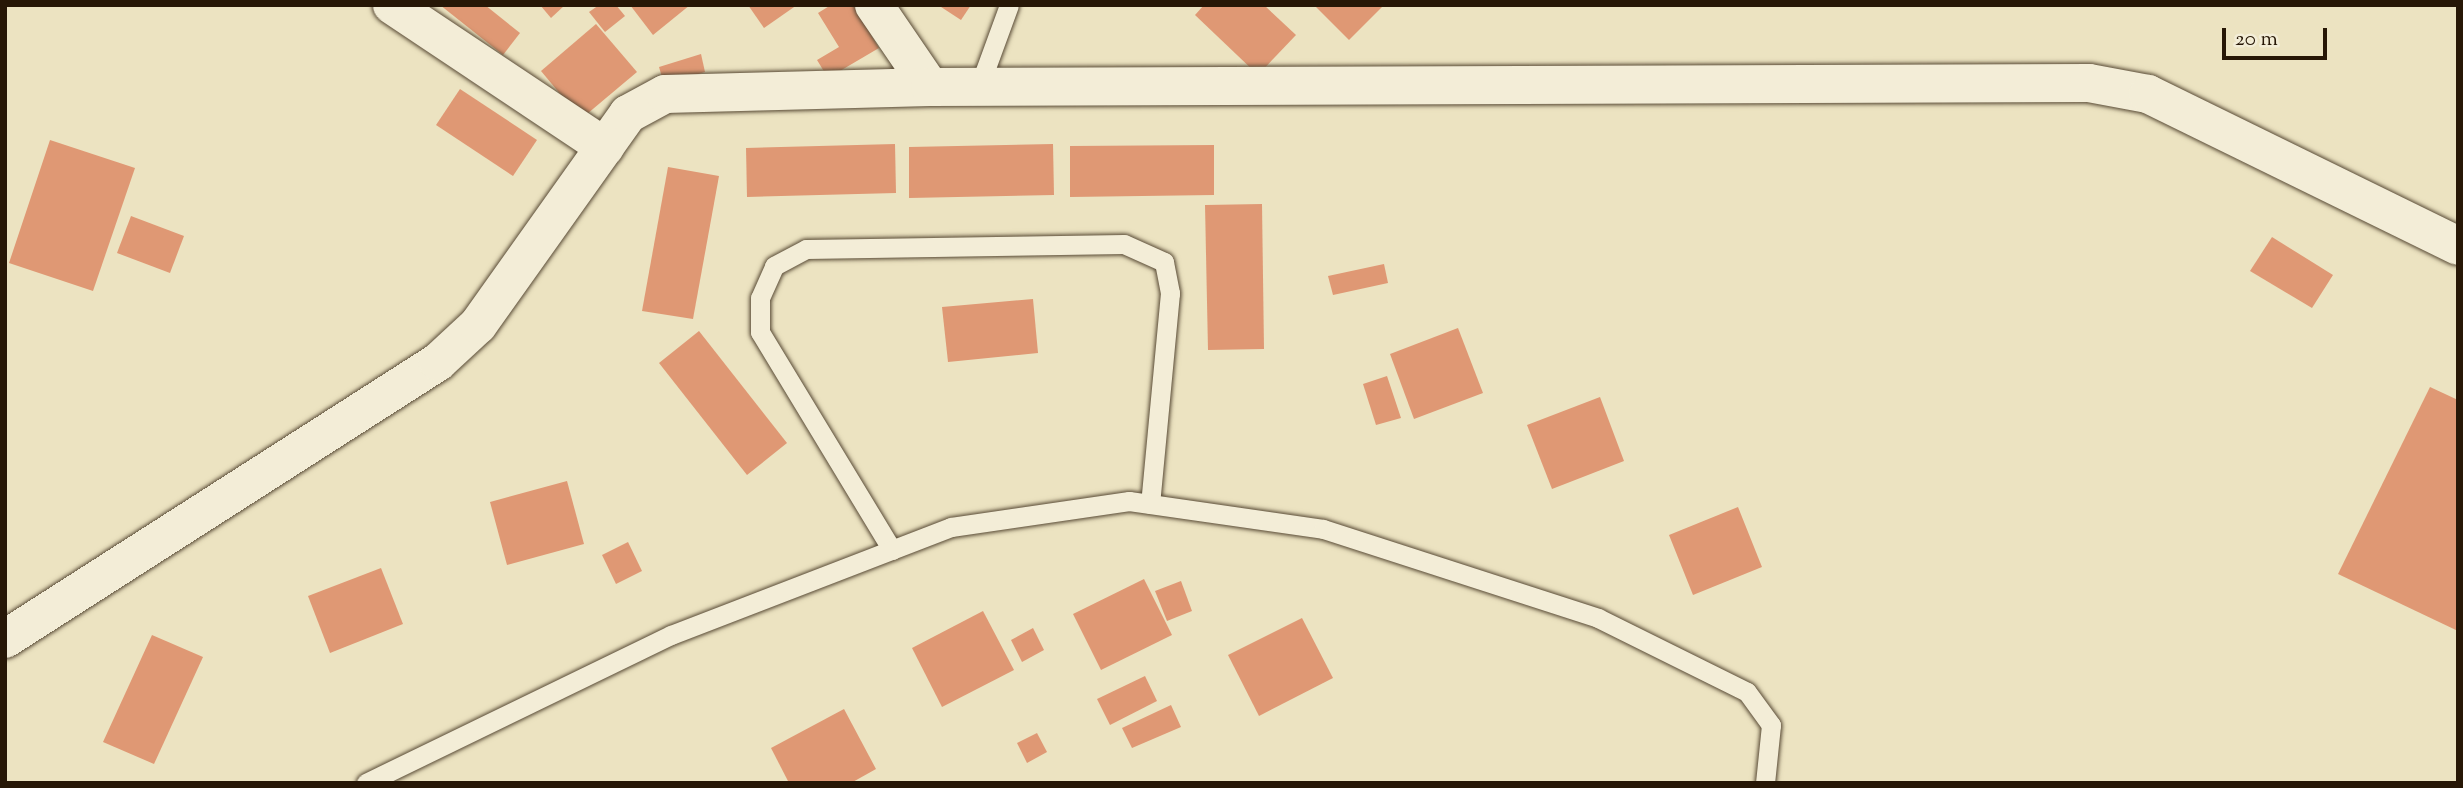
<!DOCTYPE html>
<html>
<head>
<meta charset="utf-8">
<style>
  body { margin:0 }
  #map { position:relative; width:2463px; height:788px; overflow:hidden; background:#ece3c1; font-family:"Sorts Mill Goudy",serif }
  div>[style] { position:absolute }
  .building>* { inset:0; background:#df9874 }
  .roads { filter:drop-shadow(0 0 2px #584a35) drop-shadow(0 0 2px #584a35) }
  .service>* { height:19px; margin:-9.5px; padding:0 9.5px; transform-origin:9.5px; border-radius:9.5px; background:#f3edd7 }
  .minor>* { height:38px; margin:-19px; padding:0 19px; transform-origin:19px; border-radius:19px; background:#f3edd7 }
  span { translate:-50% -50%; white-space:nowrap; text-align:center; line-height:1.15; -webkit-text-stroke:6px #f3edd7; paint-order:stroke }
  .frame { position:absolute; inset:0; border:7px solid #271706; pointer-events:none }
  .scale { position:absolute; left:2222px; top:28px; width:105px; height:32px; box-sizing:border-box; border:4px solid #271706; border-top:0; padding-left:9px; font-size:21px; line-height:24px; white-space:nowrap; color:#271706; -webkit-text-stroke:5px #f3edd7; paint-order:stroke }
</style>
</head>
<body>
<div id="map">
  <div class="building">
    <i style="clip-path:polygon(440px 5px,485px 5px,520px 33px,503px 55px)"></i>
    <i style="clip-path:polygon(540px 5px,565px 5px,551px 18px)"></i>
    <i style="clip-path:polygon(599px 5px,616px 5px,625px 16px,605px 32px,589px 12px)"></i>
    <i style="clip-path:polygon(630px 5px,690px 5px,653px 35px)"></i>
    <i style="clip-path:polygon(748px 5px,797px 5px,764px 28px)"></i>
    <i style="clip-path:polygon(831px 5px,853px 5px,879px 48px,828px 78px,817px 60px,839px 47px,818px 13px)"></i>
    <i style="clip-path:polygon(938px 5px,971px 5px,961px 20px)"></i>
    <i style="clip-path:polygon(1204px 5px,1264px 5px,1296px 35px,1258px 75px,1195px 15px)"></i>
    <i style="clip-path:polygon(1314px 5px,1384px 5px,1349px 40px)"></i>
    <i style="clip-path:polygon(596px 24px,637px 72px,581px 119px,541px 71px)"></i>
    <i style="clip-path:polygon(701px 54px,705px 72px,664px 84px,659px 67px)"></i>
    <i style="clip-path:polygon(460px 89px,537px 140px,513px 176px,436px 125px)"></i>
    <i style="clip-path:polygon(50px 140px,135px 168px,93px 291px,9px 263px)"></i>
    <i style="clip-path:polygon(895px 144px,896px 193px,747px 197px,746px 148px)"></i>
    <i style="clip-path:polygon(1053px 144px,1054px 195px,909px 198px,909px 147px)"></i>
    <i style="clip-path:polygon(1214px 145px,1214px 195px,1070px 197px,1070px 146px)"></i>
    <i style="clip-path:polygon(668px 167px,719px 176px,693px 319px,642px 311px)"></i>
    <i style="clip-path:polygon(1262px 204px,1264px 349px,1208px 350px,1205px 205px)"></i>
    <i style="clip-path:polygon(131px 216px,184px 236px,170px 273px,117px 253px)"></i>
    <i style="clip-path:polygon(2272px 237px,2333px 275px,2312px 308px,2250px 271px)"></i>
    <i style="clip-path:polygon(1384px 264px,1388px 283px,1333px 295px,1328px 276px)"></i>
    <i style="clip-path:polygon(1033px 299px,1038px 353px,948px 362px,942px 307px)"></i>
    <i style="clip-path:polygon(1458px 328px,1483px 393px,1414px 419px,1390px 354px)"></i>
    <i style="clip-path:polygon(699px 331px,787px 443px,747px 475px,659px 363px)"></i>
    <i style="clip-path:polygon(1387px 376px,1401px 418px,1376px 425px,1363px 384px)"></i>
    <i style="clip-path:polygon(2430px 387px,2458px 400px,2458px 631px,2338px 574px)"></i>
    <i style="clip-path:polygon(1600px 397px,1624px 461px,1552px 489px,1527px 425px)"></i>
    <i style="clip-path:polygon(567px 481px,584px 544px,507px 565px,490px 502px)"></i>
    <i style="clip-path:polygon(1738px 507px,1762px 567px,1693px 595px,1669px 535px)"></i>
    <i style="clip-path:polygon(628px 542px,642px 571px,616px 584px,602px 555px)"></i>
    <i style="clip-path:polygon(381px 568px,403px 624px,330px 653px,308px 596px)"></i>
    <i style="clip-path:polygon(1144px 579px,1172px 635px,1101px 670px,1073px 614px)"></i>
    <i style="clip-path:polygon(1181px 581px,1192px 611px,1167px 621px,1155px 591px)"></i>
    <i style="clip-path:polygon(983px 611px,1014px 670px,942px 707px,912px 648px)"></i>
    <i style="clip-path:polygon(1302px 618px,1333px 678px,1259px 716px,1228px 655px)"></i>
    <i style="clip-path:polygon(1033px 628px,1044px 650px,1022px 662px,1011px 640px)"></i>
    <i style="clip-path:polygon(152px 635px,203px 657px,154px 764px,103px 742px)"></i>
    <i style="clip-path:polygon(1145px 676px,1157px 701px,1110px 725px,1097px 699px)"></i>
    <i style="clip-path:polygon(1171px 705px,1181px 727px,1132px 748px,1122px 728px)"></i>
    <i style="clip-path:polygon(844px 709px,876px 769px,851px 783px,789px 783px,771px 748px)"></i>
    <i style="clip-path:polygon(1037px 733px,1047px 752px,1027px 763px,1017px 743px)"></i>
  </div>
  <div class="roads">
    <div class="service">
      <i style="left:979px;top:87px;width:87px;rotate:-69.9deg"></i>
      <i style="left:892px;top:550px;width:255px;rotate:-121.2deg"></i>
      <i style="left:760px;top:332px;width:34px;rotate:-90deg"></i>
      <i style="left:760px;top:298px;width:35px;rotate:-66deg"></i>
      <i style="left:774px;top:266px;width:36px;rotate:-28deg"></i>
      <i style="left:806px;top:249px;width:318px;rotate:-0.9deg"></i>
      <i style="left:1124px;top:244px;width:44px;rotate:24.2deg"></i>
      <i style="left:1164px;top:262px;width:32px;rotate:79deg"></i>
      <i style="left:1170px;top:293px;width:212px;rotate:95.4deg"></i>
      <i style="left:366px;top:783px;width:339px;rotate:-25.9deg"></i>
      <i style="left:671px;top:635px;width:300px;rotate:-21.1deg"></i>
      <i style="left:951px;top:527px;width:180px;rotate:-8.3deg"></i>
      <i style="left:1129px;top:501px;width:196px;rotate:8.2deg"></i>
      <i style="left:1323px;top:529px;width:289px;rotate:17.9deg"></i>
      <i style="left:1598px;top:618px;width:166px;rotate:26.4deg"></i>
      <i style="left:1747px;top:692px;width:41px;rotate:54deg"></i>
      <i style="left:1771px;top:725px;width:58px;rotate:95.9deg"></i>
    </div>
    <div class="minor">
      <i style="left:392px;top:5px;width:256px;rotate:33.7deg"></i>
      <i style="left:874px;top:5px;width:99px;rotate:55.7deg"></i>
      <i style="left:5px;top:639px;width:514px;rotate:-32.61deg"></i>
      <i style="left:438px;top:362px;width:54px;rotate:-42.8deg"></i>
      <i style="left:478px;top:325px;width:259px;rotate:-54.6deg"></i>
      <i style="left:628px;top:114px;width:42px;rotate:-28.4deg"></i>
      <i style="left:665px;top:94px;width:265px;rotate:-1.5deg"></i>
      <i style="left:930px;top:87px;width:1159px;rotate:-0.2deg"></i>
      <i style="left:2089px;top:83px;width:60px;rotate:10.6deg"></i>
      <i style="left:2148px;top:94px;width:345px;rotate:26.1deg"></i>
    </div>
  </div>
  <div class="frame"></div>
  <div class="scale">20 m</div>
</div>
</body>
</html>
